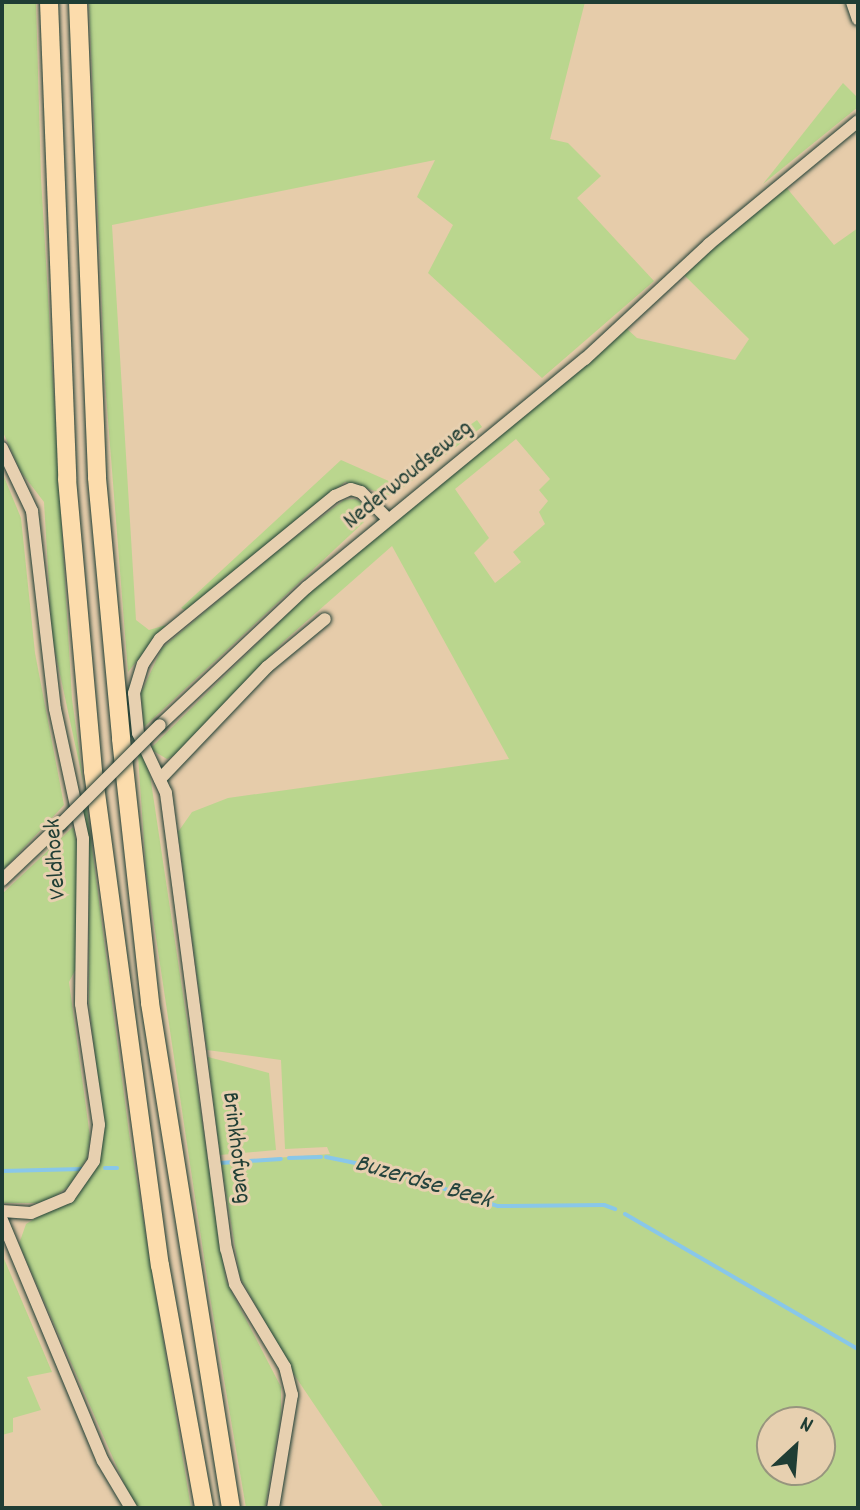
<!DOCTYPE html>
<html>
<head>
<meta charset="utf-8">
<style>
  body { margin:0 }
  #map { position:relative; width:860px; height:1510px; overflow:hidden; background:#e6ccaa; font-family:Dekko,sans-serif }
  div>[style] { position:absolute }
  .green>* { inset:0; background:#bad68e }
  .stream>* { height:4px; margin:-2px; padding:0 2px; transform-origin:2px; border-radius:2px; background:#89c7e9 }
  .roads { filter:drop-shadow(0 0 2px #1f3d34) drop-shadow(0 0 2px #1f3d34) }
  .minor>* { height:12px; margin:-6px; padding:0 6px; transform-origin:6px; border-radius:6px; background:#e7d0b0 }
  .highway>* { height:18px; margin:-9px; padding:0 9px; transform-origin:9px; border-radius:9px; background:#fcdcac }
  .bridges { filter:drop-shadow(0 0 2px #1f3d34) drop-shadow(0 0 2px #1f3d34) }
  .minor-bridge>* { height:12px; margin:-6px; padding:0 6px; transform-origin:6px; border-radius:6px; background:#e7d0b0 }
  span { translate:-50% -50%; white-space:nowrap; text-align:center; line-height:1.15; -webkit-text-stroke:6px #e7d0b0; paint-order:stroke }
  .street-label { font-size:24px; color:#1f3d34 }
  .water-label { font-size:26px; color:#24443d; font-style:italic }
  .frame { position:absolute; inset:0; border:4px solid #1f3d34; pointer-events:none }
  .north { position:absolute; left:756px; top:1406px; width:80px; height:80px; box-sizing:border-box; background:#e7d0b0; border:2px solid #97957e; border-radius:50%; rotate:26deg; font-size:22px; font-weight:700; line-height:32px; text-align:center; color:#1f3d34 }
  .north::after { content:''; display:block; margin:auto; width:28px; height:36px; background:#1f3d34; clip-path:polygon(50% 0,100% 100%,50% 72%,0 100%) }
</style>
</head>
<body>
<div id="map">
  <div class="green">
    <i style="clip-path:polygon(2px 2px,36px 2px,41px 178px,72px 699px,84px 786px,52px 637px,44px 502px,21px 472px,2px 430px)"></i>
    <i style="clip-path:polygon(89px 2px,585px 2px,550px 139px,568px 143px,601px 176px,577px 198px,654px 281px,542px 378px,428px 273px,453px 225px,417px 197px,435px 160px,112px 225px,136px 620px,149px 630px,166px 625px,128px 672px,105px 382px)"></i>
    <i style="clip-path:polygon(843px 83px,858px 98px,858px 107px,763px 184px)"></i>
    <i style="clip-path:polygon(evenodd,786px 187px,834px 245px,858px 228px,858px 1508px,384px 1508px,295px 1376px,240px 1277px,221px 1162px,330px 1154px,327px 1147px,285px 1149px,281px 1060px,207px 1050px,178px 832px,192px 812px,228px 798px,509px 759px,392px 546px,284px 641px,181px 752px,167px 759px,150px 749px,318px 584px,645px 308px,627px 329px,637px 338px,735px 360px,749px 339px,683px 274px,786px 187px,516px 439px,550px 479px,539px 490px,548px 501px,539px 512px,545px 524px,513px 552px,521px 562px,495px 583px,474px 553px,489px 538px,455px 489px,516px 439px,786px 187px,772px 1422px,820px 1422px,820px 1470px,772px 1470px,772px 1422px)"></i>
    <i style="clip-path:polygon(477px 420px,482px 427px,392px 496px,345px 482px,189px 612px,181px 608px,341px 460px,391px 482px)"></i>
    <i style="clip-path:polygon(2px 472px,21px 518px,35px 653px,64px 805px,2px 871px)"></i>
    <i style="clip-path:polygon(355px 499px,363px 503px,364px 522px,144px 727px,141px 693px,162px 648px,282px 547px,344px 500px)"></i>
    <i style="clip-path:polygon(137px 741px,150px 775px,226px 1281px,281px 1387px,281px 1414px,265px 1508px,246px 1508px,210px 1297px,146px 871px)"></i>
    <i style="clip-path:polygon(85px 794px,129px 1133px,191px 1508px,135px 1508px,19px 1244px,26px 1224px,81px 1191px,95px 1166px,103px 1125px,89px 1003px,89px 853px,79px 800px)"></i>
    <i style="clip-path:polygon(73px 827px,79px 853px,78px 965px,69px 982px,90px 1137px,87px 1158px,69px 1186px,54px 1197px,39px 1203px,2px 1203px,2px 894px)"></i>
    <i style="clip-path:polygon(208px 1057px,269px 1073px,276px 1150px,220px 1155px)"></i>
    <i style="clip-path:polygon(2px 1254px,52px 1372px,27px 1377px,41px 1410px,13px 1418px,13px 1432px,2px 1435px)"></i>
  </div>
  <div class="stream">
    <i style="left:326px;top:1157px;width:55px;rotate:11.5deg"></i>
    <i style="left:380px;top:1168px;width:124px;rotate:17.9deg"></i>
    <i style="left:498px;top:1206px;width:106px;rotate:-0.5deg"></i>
    <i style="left:604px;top:1205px;width:12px;rotate:20deg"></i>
    <i style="left:289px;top:1158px;width:32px;rotate:-2deg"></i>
    <i style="left:220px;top:1163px;width:61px;rotate:-3.8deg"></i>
    <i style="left:105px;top:1168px;width:12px"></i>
    <i style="left:2px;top:1171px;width:80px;rotate:-1.4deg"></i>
    <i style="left:625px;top:1214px;width:269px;rotate:30.1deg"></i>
  </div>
  <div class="roads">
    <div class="minor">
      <i style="left:852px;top:2px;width:18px;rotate:71deg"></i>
      <i style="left:2px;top:448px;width:70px;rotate:64.5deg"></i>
      <i style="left:32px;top:511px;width:199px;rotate:83.4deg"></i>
      <i style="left:55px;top:709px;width:133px;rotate:77.8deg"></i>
      <i style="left:83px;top:839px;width:165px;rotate:90.7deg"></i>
      <i style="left:81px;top:1004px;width:122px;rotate:81.5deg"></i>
      <i style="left:99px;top:1125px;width:36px;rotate:98deg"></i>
      <i style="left:94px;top:1161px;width:44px;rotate:124.8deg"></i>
      <i style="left:69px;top:1197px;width:41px;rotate:157.2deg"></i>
      <i style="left:31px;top:1213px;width:29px;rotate:-176deg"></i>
      <i style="left:160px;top:725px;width:202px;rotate:-43.2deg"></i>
      <i style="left:307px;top:587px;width:360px;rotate:-39.4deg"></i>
      <i style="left:585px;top:359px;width:169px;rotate:-42.8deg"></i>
      <i style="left:709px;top:244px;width:193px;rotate:-39.5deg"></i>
      <i style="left:160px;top:779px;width:155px;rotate:-46.3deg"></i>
      <i style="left:267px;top:667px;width:75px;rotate:-39.6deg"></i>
      <i style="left:2px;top:880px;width:80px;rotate:-43.5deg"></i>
      <i style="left:2px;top:1220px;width:261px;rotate:67.3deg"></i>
      <i style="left:103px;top:1461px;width:55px;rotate:59.2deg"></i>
      <i style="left:273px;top:1508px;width:115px;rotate:-80.5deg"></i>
      <i style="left:292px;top:1395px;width:29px;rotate:-104deg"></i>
      <i style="left:285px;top:1367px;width:97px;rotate:-121.1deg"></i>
      <i style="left:235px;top:1284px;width:36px;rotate:-104deg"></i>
      <i style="left:226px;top:1249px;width:460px;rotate:-97.5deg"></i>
      <i style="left:166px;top:793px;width:66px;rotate:-115deg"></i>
      <i style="left:138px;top:733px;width:40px;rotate:-95.7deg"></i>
      <i style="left:134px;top:693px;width:30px;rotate:-73deg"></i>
      <i style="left:143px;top:664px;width:30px;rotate:-56deg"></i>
      <i style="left:160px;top:639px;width:226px;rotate:-39.3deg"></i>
      <i style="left:335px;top:496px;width:17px;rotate:-24deg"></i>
      <i style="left:351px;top:489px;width:10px;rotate:17deg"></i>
      <i style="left:361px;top:492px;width:38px;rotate:45deg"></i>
    </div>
    <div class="highway">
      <i style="left:49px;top:2px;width:477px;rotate:87.8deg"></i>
      <i style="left:67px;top:479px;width:293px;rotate:84.9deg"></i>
      <i style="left:93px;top:771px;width:499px;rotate:82.3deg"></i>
      <i style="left:160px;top:1265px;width:247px;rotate:79.7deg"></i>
      <i style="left:78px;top:2px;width:476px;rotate:87.7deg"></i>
      <i style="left:97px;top:478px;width:262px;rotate:84.7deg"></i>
      <i style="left:121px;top:739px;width:266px;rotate:83.7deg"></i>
      <i style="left:150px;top:1003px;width:511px;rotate:80.89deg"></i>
    </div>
  </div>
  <div class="bridges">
    <div class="minor-bridge">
      <i style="left:60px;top:825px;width:141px;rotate:-45deg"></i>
    </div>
  </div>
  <div class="street-label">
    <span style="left:409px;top:476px;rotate:-39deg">Nederwoudseweg</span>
    <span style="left:57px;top:859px;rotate:-94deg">Veldhoek</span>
    <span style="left:235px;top:1148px;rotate:83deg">Brinkhofweg</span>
  </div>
  <div class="water-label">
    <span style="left:423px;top:1183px;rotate:16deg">Buzerdse Beek</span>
  </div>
  <div class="frame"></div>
  <div class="north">N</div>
</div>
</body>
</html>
